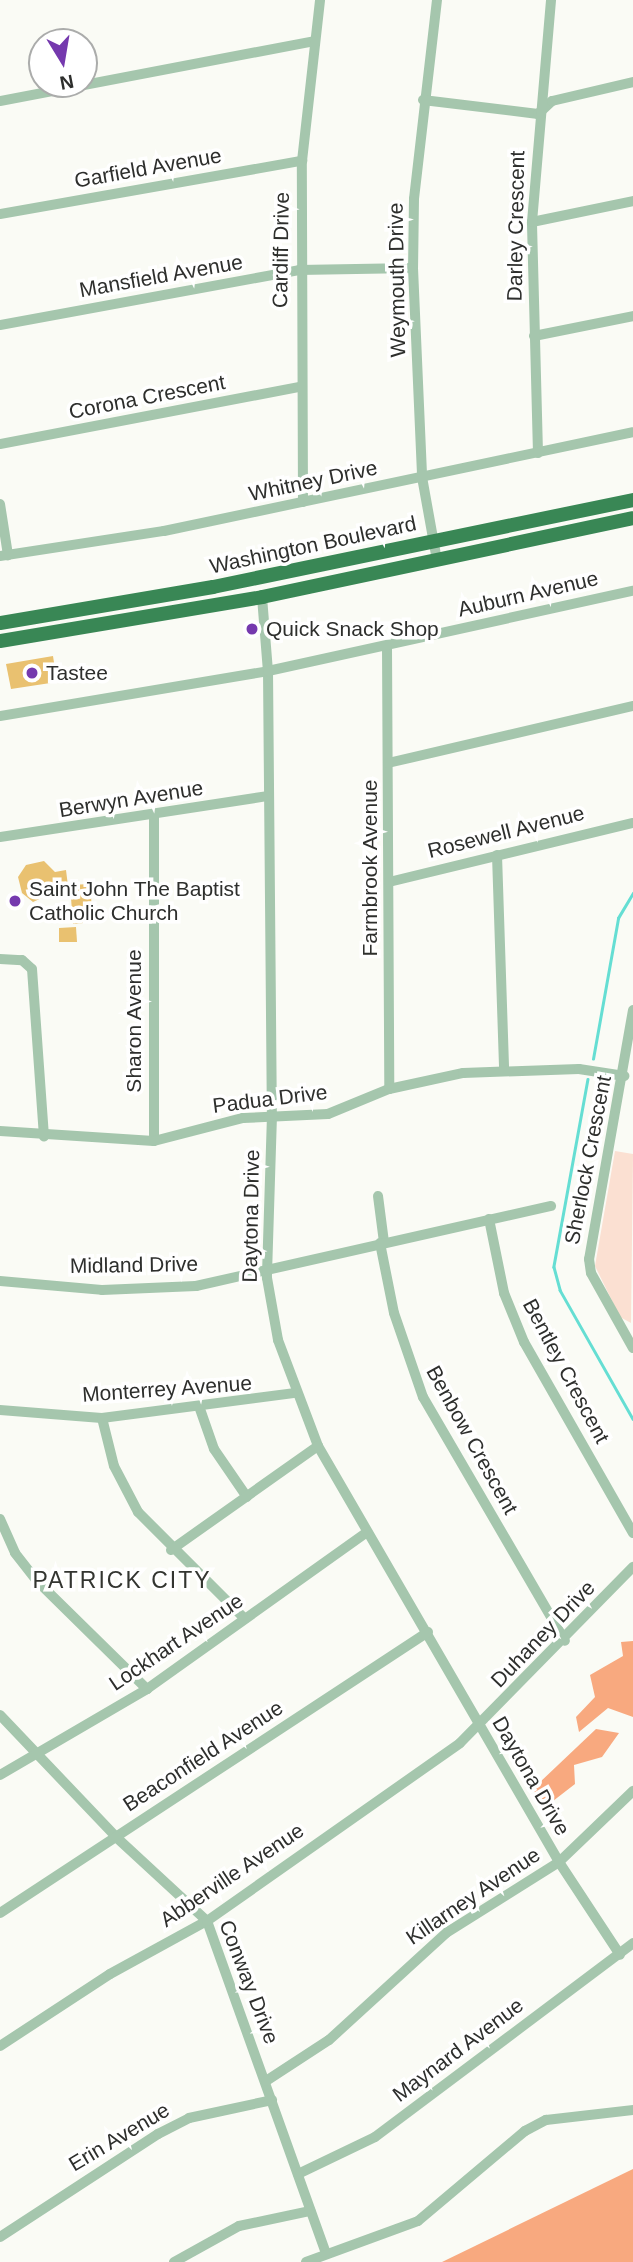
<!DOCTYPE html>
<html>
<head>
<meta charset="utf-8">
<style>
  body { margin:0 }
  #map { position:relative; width:633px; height:2262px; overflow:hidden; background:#fafbf5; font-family:Helvetica,sans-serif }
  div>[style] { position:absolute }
  .green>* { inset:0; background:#fbe0d2 }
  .forest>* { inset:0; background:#f8a97f }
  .stream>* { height:2.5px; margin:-1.25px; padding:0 1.25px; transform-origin:1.25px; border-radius:1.25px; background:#65ded3 }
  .building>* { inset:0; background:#e9c170 }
  .minor>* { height:10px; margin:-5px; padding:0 5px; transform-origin:5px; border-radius:5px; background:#a5c6ad }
  .highway>* { height:14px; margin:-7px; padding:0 7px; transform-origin:7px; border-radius:7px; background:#398755 }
  .dots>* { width:19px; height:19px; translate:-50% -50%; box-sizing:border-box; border:4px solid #fff; border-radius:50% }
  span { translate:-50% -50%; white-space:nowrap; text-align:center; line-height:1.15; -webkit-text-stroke:7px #fff; paint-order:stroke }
  .street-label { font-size:21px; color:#2e2f2d }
  .poi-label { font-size:21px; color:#2e2f2d }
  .left { translate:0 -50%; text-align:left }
  .neighbourhood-label { font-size:23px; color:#333530; letter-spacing:2px }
  .north { position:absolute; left:28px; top:28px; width:70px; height:70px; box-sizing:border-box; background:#fff; border:2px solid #abacab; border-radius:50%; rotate:169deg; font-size:19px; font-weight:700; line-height:28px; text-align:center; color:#2e2f2d }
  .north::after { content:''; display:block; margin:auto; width:24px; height:32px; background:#7539ae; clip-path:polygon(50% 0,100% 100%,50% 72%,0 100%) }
</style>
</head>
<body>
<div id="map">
  <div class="green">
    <i style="clip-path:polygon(615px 1151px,633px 1154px,631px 1323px,620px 1317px,595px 1266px)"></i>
  </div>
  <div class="forest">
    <i style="clip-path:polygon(633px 1641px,633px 1717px,608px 1708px,579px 1732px,576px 1717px,595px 1697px,590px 1675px,623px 1656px,621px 1642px)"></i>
    <i style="clip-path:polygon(596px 1729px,619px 1733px,602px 1757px,574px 1765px,575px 1784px,544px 1808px,534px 1791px,538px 1784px)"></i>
    <i style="clip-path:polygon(633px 2169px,633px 2262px,442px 2262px)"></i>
  </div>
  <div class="stream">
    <i style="left:593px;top:1059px;width:143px;rotate:-79.9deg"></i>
    <i style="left:618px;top:918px;width:29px;rotate:-59deg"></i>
    <i style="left:588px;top:1079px;width:191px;rotate:100.3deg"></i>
    <i style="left:554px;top:1267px;width:24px;rotate:75deg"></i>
    <i style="left:560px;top:1290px;width:148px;rotate:60.5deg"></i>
  </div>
  <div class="building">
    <i style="clip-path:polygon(53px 656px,57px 682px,11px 689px,6px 664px)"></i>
    <i style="clip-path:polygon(44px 861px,55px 872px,66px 870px,68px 886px,33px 902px,22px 893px,18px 877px,26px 865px)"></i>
    <i style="clip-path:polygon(90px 884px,93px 922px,73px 924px,70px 885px)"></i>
    <i style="clip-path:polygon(76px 927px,77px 942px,59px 942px,59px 928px)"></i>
  </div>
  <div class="minor">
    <i style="left:437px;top:0;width:200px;rotate:96.6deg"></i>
    <i style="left:414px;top:199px;width:69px;rotate:90.8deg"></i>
    <i style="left:413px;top:268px;width:209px;rotate:87.5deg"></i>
    <i style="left:422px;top:477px;width:84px;rotate:79.8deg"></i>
    <i style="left:423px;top:100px;width:116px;rotate:6.9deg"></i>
    <i style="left:538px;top:114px;width:19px;rotate:-43deg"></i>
    <i style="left:552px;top:101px;width:83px;rotate:-13.2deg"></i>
    <i style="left:0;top:101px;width:320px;rotate:-10.8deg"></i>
    <i style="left:0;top:214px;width:307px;rotate:-10deg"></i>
    <i style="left:532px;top:222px;width:103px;rotate:-11.7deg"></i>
    <i style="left:0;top:325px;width:304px;rotate:-10.4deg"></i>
    <i style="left:299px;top:270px;width:114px;rotate:-1deg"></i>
    <i style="left:534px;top:336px;width:101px;rotate:-11.4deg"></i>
    <i style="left:0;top:444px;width:305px;rotate:-10.8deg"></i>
    <i style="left:538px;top:453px;width:231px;rotate:-91.5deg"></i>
    <i style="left:532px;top:222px;width:223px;rotate:-85.1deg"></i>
    <i style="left:303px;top:502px;width:341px;rotate:-90.2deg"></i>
    <i style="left:302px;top:161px;width:162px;rotate:-83.6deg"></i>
    <i style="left:0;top:504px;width:52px;rotate:81.1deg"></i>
    <i style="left:0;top:556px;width:166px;rotate:-8.7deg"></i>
    <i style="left:164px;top:531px;width:479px;rotate:-11.9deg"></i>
    <i style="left:262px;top:597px;width:74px;rotate:85.4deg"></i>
    <i style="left:268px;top:671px;width:444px;rotate:89.5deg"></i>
    <i style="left:272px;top:1115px;width:163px;rotate:91.8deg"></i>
    <i style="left:267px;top:1278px;width:63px;rotate:79.9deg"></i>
    <i style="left:278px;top:1340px;width:113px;rotate:69.3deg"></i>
    <i style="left:318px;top:1446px;width:481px;rotate:59.9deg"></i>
    <i style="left:559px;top:1862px;width:111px;rotate:56.7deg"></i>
    <i style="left:387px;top:647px;width:442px;rotate:89.7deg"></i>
    <i style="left:0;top:716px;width:272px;rotate:-9.5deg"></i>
    <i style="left:268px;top:671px;width:374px;rotate:-12.4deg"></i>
    <i style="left:388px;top:763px;width:252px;rotate:-13.1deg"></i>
    <i style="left:154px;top:816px;width:325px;rotate:90deg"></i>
    <i style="left:0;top:837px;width:270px;rotate:-8.7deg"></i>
    <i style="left:497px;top:855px;width:213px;rotate:88.1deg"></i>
    <i style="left:389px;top:882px;width:251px;rotate:-13.6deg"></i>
    <i style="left:0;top:959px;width:22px;rotate:3deg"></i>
    <i style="left:22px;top:960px;width:13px;rotate:42deg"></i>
    <i style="left:32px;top:969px;width:168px;rotate:85.9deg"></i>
    <i style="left:633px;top:1010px;width:253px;rotate:100deg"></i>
    <i style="left:589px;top:1259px;width:14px;rotate:82deg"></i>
    <i style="left:591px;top:1273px;width:86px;rotate:60.8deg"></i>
    <i style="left:0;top:1131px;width:154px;rotate:3.7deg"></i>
    <i style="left:154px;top:1141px;width:92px;rotate:-14.5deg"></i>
    <i style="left:243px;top:1118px;width:85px;rotate:-2.7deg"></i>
    <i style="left:328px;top:1114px;width:66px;rotate:-22.3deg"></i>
    <i style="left:389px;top:1089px;width:76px;rotate:-12.2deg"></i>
    <i style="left:463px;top:1073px;width:116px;rotate:-2deg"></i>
    <i style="left:579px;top:1069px;width:46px;rotate:8.8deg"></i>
    <i style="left:378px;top:1196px;width:46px;rotate:82.6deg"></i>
    <i style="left:489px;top:1219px;width:76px;rotate:78.5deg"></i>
    <i style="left:504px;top:1293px;width:53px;rotate:67.8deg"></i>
    <i style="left:524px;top:1342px;width:220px;rotate:60.3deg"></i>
    <i style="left:380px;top:1243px;width:71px;rotate:78.7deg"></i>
    <i style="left:394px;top:1313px;width:89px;rotate:71deg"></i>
    <i style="left:423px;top:1397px;width:282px;rotate:59.8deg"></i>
    <i style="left:0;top:1281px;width:102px;rotate:5deg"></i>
    <i style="left:102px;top:1290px;width:94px;rotate:-2.4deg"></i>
    <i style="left:196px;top:1286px;width:364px;rotate:-12.7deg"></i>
    <i style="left:200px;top:1409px;width:42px;rotate:70.7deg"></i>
    <i style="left:214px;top:1449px;width:58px;rotate:55.5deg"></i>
    <i style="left:0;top:1410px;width:102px;rotate:4.5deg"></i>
    <i style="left:102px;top:1418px;width:195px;rotate:-7.4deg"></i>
    <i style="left:102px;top:1418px;width:49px;rotate:76deg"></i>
    <i style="left:114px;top:1466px;width:52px;rotate:62.4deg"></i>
    <i style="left:138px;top:1512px;width:151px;rotate:45deg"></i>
    <i style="left:0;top:1519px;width:37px;rotate:66deg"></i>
    <i style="left:15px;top:1553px;width:34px;rotate:52deg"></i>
    <i style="left:36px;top:1580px;width:156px;rotate:44.5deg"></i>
    <i style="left:171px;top:1550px;width:180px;rotate:-35.3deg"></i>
    <i style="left:0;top:1715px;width:168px;rotate:46.4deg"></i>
    <i style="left:116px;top:1837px;width:124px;rotate:42.7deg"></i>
    <i style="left:207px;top:1921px;width:353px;rotate:70.3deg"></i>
    <i style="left:0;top:1775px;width:170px;rotate:-30.3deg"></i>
    <i style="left:147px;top:1689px;width:270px;rotate:-35.5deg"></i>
    <i style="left:0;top:1913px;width:512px;rotate:-33.29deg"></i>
    <i style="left:0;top:2046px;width:131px;rotate:-33.2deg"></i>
    <i style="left:110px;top:1974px;width:111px;rotate:-28.7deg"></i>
    <i style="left:207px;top:1921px;width:309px;rotate:-35.1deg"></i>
    <i style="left:460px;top:1743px;width:247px;rotate:-45.5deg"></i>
    <i style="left:266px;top:2081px;width:75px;rotate:-33.1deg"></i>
    <i style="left:329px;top:2040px;width:159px;rotate:-42.4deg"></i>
    <i style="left:446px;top:1933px;width:133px;rotate:-32.1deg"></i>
    <i style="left:559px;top:1862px;width:103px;rotate:-43.8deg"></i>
    <i style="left:298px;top:2174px;width:85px;rotate:-25.7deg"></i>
    <i style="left:375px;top:2137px;width:323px;rotate:-36.9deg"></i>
    <i style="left:0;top:2237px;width:189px;rotate:-33.1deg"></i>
    <i style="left:158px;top:2134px;width:35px;rotate:-27deg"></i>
    <i style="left:189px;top:2118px;width:85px;rotate:-12.2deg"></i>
    <i style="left:174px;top:2262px;width:74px;rotate:-29deg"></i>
    <i style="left:239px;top:2226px;width:73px;rotate:-11.9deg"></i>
    <i style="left:306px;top:2262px;width:119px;rotate:-20.1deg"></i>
    <i style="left:418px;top:2221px;width:140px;rotate:-40.1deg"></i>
    <i style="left:525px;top:2131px;width:24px;rotate:-28deg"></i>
    <i style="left:546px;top:2120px;width:88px;rotate:-6.6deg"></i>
  </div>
  <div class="highway">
    <i style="left:0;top:623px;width:216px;rotate:-9.6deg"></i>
    <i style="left:213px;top:587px;width:429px;rotate:-11.7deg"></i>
    <i style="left:0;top:641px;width:266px;rotate:-9.5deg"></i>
    <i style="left:262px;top:597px;width:379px;rotate:-12deg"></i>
  </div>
  <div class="dots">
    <i style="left:252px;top:629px;background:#7539ae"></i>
    <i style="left:32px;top:673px;background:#7539ae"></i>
    <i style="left:15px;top:901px;background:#7539ae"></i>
  </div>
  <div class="street-label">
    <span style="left:148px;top:168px;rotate:-10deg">Garfield Avenue</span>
    <span style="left:516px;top:226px;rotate:-89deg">Darley Crescent</span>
    <span style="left:281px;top:250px;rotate:-89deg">Cardiff Drive</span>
    <span style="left:161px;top:276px;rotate:-10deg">Mansfield Avenue</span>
    <span style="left:397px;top:280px;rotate:-91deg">Weymouth Drive</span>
    <span style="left:147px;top:397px;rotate:-11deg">Corona Crescent</span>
    <span style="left:313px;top:481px;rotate:-12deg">Whitney Drive</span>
    <span style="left:313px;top:545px;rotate:-12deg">Washington Boulevard</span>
    <span style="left:528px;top:594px;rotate:-13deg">Auburn Avenue</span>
    <span style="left:131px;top:799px;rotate:-9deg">Berwyn Avenue</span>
    <span style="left:506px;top:832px;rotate:-14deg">Rosewell Avenue</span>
    <span style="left:370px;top:868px;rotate:-90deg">Farmbrook Avenue</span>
    <span style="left:134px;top:1021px;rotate:-90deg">Sharon Avenue</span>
    <span style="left:270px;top:1099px;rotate:-7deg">Padua Drive</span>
    <span style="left:588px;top:1160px;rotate:-79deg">Sherlock Crescent</span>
    <span style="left:251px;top:1216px;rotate:-89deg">Daytona Drive</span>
    <span style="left:134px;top:1265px;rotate:-1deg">Midland Drive</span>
    <span style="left:566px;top:1371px;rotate:62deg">Bentley Crescent</span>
    <span style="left:167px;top:1389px;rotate:-4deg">Monterrey Avenue</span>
    <span style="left:472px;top:1440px;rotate:61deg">Benbow Crescent</span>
    <span style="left:543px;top:1634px;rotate:-46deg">Duhaney Drive</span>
    <span style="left:176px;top:1642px;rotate:-34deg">Lockhart Avenue</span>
    <span style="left:203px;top:1756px;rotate:-33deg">Beaconfield Avenue</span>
    <span style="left:531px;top:1776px;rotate:60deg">Daytona Drive</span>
    <span style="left:232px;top:1875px;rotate:-34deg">Abberville Avenue</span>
    <span style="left:473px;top:1896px;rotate:-34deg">Killarney Avenue</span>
    <span style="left:249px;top:1982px;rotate:69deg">Conway Drive</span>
    <span style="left:458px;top:2050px;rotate:-37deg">Maynard Avenue</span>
    <span style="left:119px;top:2137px;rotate:-31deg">Erin Avenue</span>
  </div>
  <div class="poi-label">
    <span class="left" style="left:266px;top:629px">Quick Snack Shop</span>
    <span class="left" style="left:46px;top:673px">Tastee</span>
    <span class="left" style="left:29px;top:901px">Saint John The Baptist<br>Catholic Church</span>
  </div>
  <div class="neighbourhood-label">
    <span style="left:122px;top:1580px">PATRICK CITY</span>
  </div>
  <div class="north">N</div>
</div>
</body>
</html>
